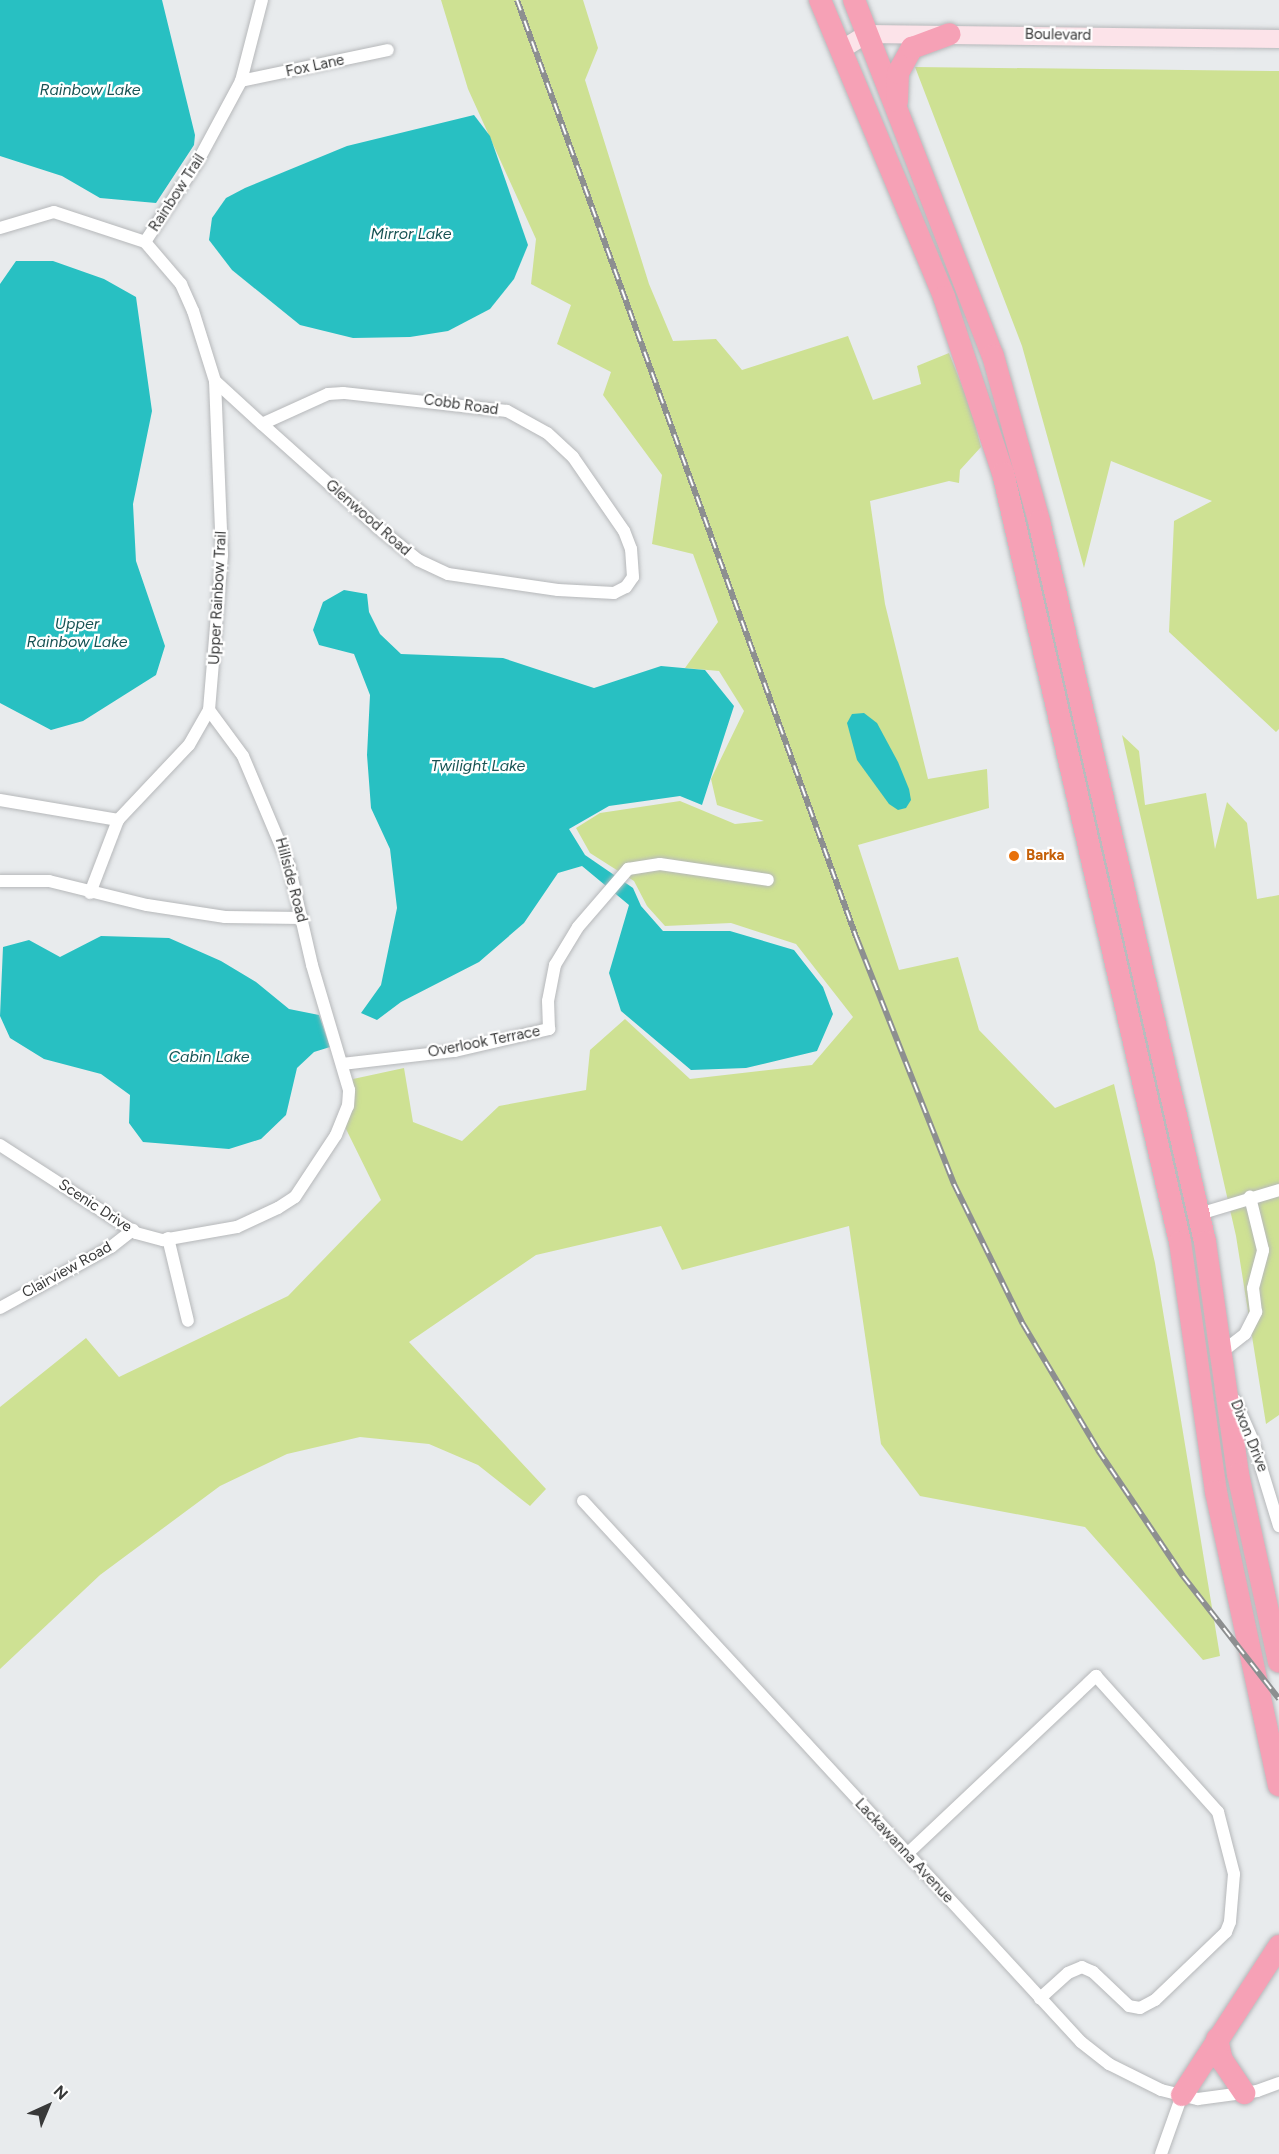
<!DOCTYPE html>
<html>
<head>
<meta charset="utf-8">
<style>
  body { margin:0 }
  #map { position:relative; width:1279px; height:2154px; overflow:hidden; background:#e8ebed; font-family:Figtree,sans-serif }
  div>[style] { position:absolute }
  .green>* { inset:0; background:#cee193 }
  .water>* { inset:0; background:#28c0c2 }
  .roads { filter:drop-shadow(0 0 2px #b6b8ba) drop-shadow(0 0 2px #b6b8ba) }
  .street>* { height:12px; margin:-6px; padding:0 6px; transform-origin:6px; border-radius:6px; background:#fff }
  .secondary>* { height:18px; margin:-9px; padding:0 9px; transform-origin:9px; border-radius:9px; background:#fce3e9 }
  .highway>* { height:22px; margin:-11px; padding:0 11px; transform-origin:11px; border-radius:11px; background:#f6a1b6 }
  .rail>* { height:6px; margin-top:-3px; transform-origin:0; background:repeating-linear-gradient(90deg,#fff 0 11px,#8d8f90 0 22px); box-sizing:border-box; border-block:2px solid #8d8f90 }
  .dots>* { width:16px; height:16px; translate:-50% -50%; box-sizing:border-box; border:3px solid #fff; border-radius:50% }
  span { translate:-50% -50%; white-space:nowrap; text-align:center; line-height:1.15; -webkit-text-stroke:4.5px #fff; paint-order:stroke }
  .street-label { font-size:15px; color:#383939 }
  .food-label { font-size:15px; color:#c56008; font-weight:700 }
  .left { translate:0 -50%; text-align:left }
  .water-label { font-size:16px; color:#185354; font-style:italic }
  .north { position:absolute; left:18px; top:2076px; width:60px; height:60px; -webkit-text-stroke:4px #fff; paint-order:stroke; rotate:44deg; font-size:16px; font-weight:700; line-height:24px; text-align:center; color:#383939 }
  .north::after { content:''; display:block; margin:auto; width:21px; height:27px; background:#383939; clip-path:polygon(50% 0,100% 100%,50% 72%,0 100%) }
</style>
</head>
<body>
<div id="map">
  <div class="green">
    <i style="clip-path:polygon(441px 0,583px 0,598px 48px,585px 80px,649px 284px,673px 341px,716px 339px,742px 370px,848px 336px,873px 400px,921px 384px,917px 366px,949px 353px,970px 406px,981px 447px,960px 470px,959px 483px,949px 481px,870px 501px,885px 604px,928px 779px,987px 769px,989px 808px,858px 845px,899px 970px,958px 957px,979px 1030px,1055px 1108px,1114px 1084px,1155px 1263px,1220px 1656px,1203px 1660px,1085px 1527px,920px 1496px,881px 1444px,849px 1226px,682px 1270px,661px 1226px,536px 1255px,409px 1342px,546px 1489px,530px 1506px,478px 1465px,429px 1444px,360px 1437px,287px 1454px,220px 1486px,100px 1575px,0 1669px,0 1407px,86px 1338px,119px 1377px,288px 1296px,381px 1200px,345px 1127px,353px 1079px,404px 1068px,413px 1122px,462px 1141px,499px 1106px,586px 1090px,590px 1050px,625px 1019px,690px 1079px,812px 1065px,853px 1017px,796px 944px,731px 923px,665px 926px,647px 906px,634px 881px,590px 853px,576px 828px,600px 813px,680px 801px,735px 824px,764px 821px,717px 805px,711px 779px,744px 711px,719px 671px,685px 668px,718px 622px,693px 554px,652px 544px,662px 475px,603px 395px,611px 372px,557px 344px,571px 305px,531px 284px,536px 239px,468px 89px)"></i>
    <i style="clip-path:polygon(915px 67px,1279px 71px,1279px 729px,1276px 732px,1169px 632px,1174px 521px,1212px 501px,1111px 461px,1084px 568px,1022px 346px)"></i>
    <i style="clip-path:polygon(1122px 735px,1139px 751px,1145px 805px,1206px 793px,1215px 849px,1227px 802px,1247px 823px,1257px 899px,1279px 895px,1279px 1415px,1266px 1424px,1236px 1236px)"></i>
  </div>
  <div class="water">
    <i style="clip-path:polygon(0 0,162px 0,195px 135px,194px 145px,156px 203px,100px 198px,62px 176px,0 156px)"></i>
    <i style="clip-path:polygon(474px 115px,490px 136px,528px 245px,514px 279px,490px 309px,448px 331px,410px 337px,353px 338px,300px 325px,232px 270px,209px 240px,212px 218px,226px 198px,245px 188px,347px 146px)"></i>
    <i style="clip-path:polygon(16px 261px,53px 261px,104px 279px,136px 297px,152px 411px,133px 504px,136px 561px,165px 646px,156px 675px,83px 721px,51px 730px,0 703px,0 284px)"></i>
    <i style="clip-path:polygon(344px 590px,367px 594px,369px 612px,380px 634px,401px 654px,503px 658px,594px 688px,661px 666px,705px 670px,734px 706px,702px 805px,680px 796px,609px 806px,569px 829px,585px 855px,633px 888px,641px 906px,663px 931px,730px 931px,794px 950px,823px 987px,833px 1014px,817px 1051px,746px 1068px,691px 1070px,621px 1011px,609px 973px,629px 905px,582px 866px,558px 873px,524px 923px,479px 962px,401px 1002px,377px 1020px,361px 1013px,381px 985px,397px 908px,390px 849px,371px 808px,367px 755px,370px 695px,354px 654px,319px 645px,313px 630px,323px 602px)"></i>
    <i style="clip-path:polygon(864px 713px,877px 723px,898px 762px,909px 789px,911px 800px,906px 808px,898px 810px,889px 804px,857px 760px,847px 723px,852px 714px)"></i>
    <i style="clip-path:polygon(101px 936px,169px 938px,221px 961px,256px 982px,289px 1009px,319px 1015px,330px 1047px,314px 1052px,297px 1068px,286px 1115px,261px 1139px,229px 1149px,143px 1142px,129px 1123px,130px 1095px,101px 1074px,44px 1059px,10px 1038px,0 1016px,3px 947px,29px 940px,60px 957px)"></i>
  </div>
  <div class="roads">
    <div class="street">
      <i style="left:241px;top:81px;width:150px;rotate:-11.9deg"></i>
      <i style="left:0;top:228px;width:56px;rotate:-16.5deg"></i>
      <i style="left:54px;top:212px;width:96px;rotate:18.2deg"></i>
      <i style="left:145px;top:242px;width:97px;rotate:-56.8deg"></i>
      <i style="left:198px;top:161px;width:91px;rotate:-61.7deg"></i>
      <i style="left:241px;top:81px;width:84px;rotate:-75.5deg"></i>
      <i style="left:215px;top:381px;width:64px;rotate:42.5deg"></i>
      <i style="left:262px;top:424px;width:154px;rotate:41.8deg"></i>
      <i style="left:377px;top:527px;width:53px;rotate:38.8deg"></i>
      <i style="left:418px;top:560px;width:33px;rotate:25deg"></i>
      <i style="left:448px;top:574px;width:111px;rotate:8.3deg"></i>
      <i style="left:558px;top:590px;width:56px;rotate:3.1deg"></i>
      <i style="left:614px;top:593px;width:13px;rotate:-27deg"></i>
      <i style="left:626px;top:587px;width:12px;rotate:-55deg"></i>
      <i style="left:633px;top:577px;width:28px;rotate:-94deg"></i>
      <i style="left:631px;top:549px;width:19px;rotate:-111deg"></i>
      <i style="left:624px;top:531px;width:90px;rotate:-124.6deg"></i>
      <i style="left:573px;top:457px;width:35px;rotate:-137deg"></i>
      <i style="left:547px;top:433px;width:46px;rotate:-151.2deg"></i>
      <i style="left:507px;top:411px;width:165px;rotate:-173.7deg"></i>
      <i style="left:343px;top:393px;width:15px;rotate:176deg"></i>
      <i style="left:328px;top:394px;width:72px;rotate:155.6deg"></i>
      <i style="left:0;top:800px;width:120px;rotate:9.6deg"></i>
      <i style="left:118px;top:820px;width:103px;rotate:-46.6deg"></i>
      <i style="left:189px;top:745px;width:40px;rotate:-60.3deg"></i>
      <i style="left:209px;top:710px;width:156px;rotate:-85.2deg"></i>
      <i style="left:222px;top:555px;width:174px;rotate:-92.3deg"></i>
      <i style="left:215px;top:381px;width:73px;rotate:-107.4deg"></i>
      <i style="left:193px;top:311px;width:30px;rotate:-114deg"></i>
      <i style="left:181px;top:284px;width:55px;rotate:-130.6deg"></i>
      <i style="left:0;top:881px;width:49px"></i>
      <i style="left:49px;top:881px;width:101px;rotate:13.8deg"></i>
      <i style="left:147px;top:905px;width:79px;rotate:8.7deg"></i>
      <i style="left:225px;top:917px;width:77px;rotate:0.7deg"></i>
      <i style="left:90px;top:893px;width:78px;rotate:-69deg"></i>
      <i style="left:342px;top:1064px;width:114px;rotate:-6.6deg"></i>
      <i style="left:455px;top:1051px;width:97px;rotate:-13.2deg"></i>
      <i style="left:549px;top:1029px;width:28px;rotate:-92deg"></i>
      <i style="left:548px;top:1001px;width:37px;rotate:-79deg"></i>
      <i style="left:555px;top:965px;width:44px;rotate:-58.8deg"></i>
      <i style="left:578px;top:927px;width:77px;rotate:-49.2deg"></i>
      <i style="left:628px;top:869px;width:32px;rotate:-9deg"></i>
      <i style="left:660px;top:864px;width:109px;rotate:8.4deg"></i>
      <i style="left:0;top:1145px;width:162px;rotate:32.9deg"></i>
      <i style="left:136px;top:1233px;width:28px;rotate:15deg"></i>
      <i style="left:163px;top:1240px;width:75px;rotate:-10deg"></i>
      <i style="left:237px;top:1227px;width:45px;rotate:-24.9deg"></i>
      <i style="left:278px;top:1208px;width:20px;rotate:-33deg"></i>
      <i style="left:295px;top:1197px;width:74px;rotate:-56.5deg"></i>
      <i style="left:336px;top:1135px;width:31px;rotate:-68deg"></i>
      <i style="left:348px;top:1106px;width:16px;rotate:-86deg"></i>
      <i style="left:349px;top:1090px;width:130px;rotate:-106.5deg"></i>
      <i style="left:312px;top:965px;width:103px;rotate:-103deg"></i>
      <i style="left:289px;top:865px;width:118px;rotate:-112.9deg"></i>
      <i style="left:243px;top:756px;width:57px;rotate:-126.5deg"></i>
      <i style="left:1199px;top:1214px;width:84px;rotate:-16.7deg"></i>
      <i style="left:168px;top:1238px;width:85px;rotate:76.5deg"></i>
      <i style="left:0;top:1308px;width:127px;rotate:-28.8deg"></i>
      <i style="left:111px;top:1247px;width:28px;rotate:-38deg"></i>
      <i style="left:1222px;top:1352px;width:29px;rotate:-38deg"></i>
      <i style="left:1245px;top:1334px;width:25px;rotate:-63deg"></i>
      <i style="left:1256px;top:1312px;width:24px;rotate:-97deg"></i>
      <i style="left:1253px;top:1288px;width:39px;rotate:-75deg"></i>
      <i style="left:1263px;top:1250px;width:55px;rotate:-103.8deg"></i>
      <i style="left:1235px;top:1400px;width:45px;rotate:66.3deg"></i>
      <i style="left:1253px;top:1441px;width:89px;rotate:73deg"></i>
      <i style="left:583px;top:1501px;width:735px;rotate:47.37deg"></i>
      <i style="left:1081px;top:2042px;width:36px;rotate:38deg"></i>
      <i style="left:1109px;top:2064px;width:58px;rotate:26.6deg"></i>
      <i style="left:1161px;top:2090px;width:38px;rotate:14deg"></i>
      <i style="left:1198px;top:2099px;width:60px;rotate:-7.7deg"></i>
      <i style="left:1257px;top:2091px;width:23px;rotate:-20deg"></i>
      <i style="left:907px;top:1854px;width:260px;rotate:-43.3deg"></i>
      <i style="left:1096px;top:1676px;width:183px;rotate:48.1deg"></i>
      <i style="left:1218px;top:1812px;width:64px;rotate:75.5deg"></i>
      <i style="left:1234px;top:1874px;width:48px;rotate:94.8deg"></i>
      <i style="left:1230px;top:1922px;width:11px;rotate:112deg"></i>
      <i style="left:1226px;top:1932px;width:98px;rotate:136.2deg"></i>
      <i style="left:1155px;top:2000px;width:17px;rotate:152deg"></i>
      <i style="left:1140px;top:2008px;width:11px;rotate:-170deg"></i>
      <i style="left:1129px;top:2006px;width:50px;rotate:-136.6deg"></i>
      <i style="left:1093px;top:1972px;width:12px;rotate:-156deg"></i>
      <i style="left:1082px;top:1967px;width:15px;rotate:157deg"></i>
      <i style="left:1068px;top:1973px;width:38px;rotate:138deg"></i>
      <i style="left:1161px;top:2154px;width:63px;rotate:-70.4deg"></i>
    </div>
    <div class="secondary">
      <i style="left:841px;top:50px;width:31px;rotate:-32deg"></i>
      <i style="left:867px;top:34px;width:412px;rotate:0.7deg"></i>
    </div>
    <div class="highway">
      <i style="left:820px;top:0;width:322px;rotate:67.3deg"></i>
      <i style="left:944px;top:297px;width:186px;rotate:71.5deg"></i>
      <i style="left:1003px;top:473px;width:789px;rotate:77.04deg"></i>
      <i style="left:1180px;top:1242px;width:253px;rotate:81.8deg"></i>
      <i style="left:1216px;top:1492px;width:300px;rotate:77.9deg"></i>
      <i style="left:854px;top:0;width:382px;rotate:68.7deg"></i>
      <i style="left:993px;top:356px;width:171px;rotate:74.4deg"></i>
      <i style="left:1039px;top:521px;width:740px;rotate:77.03deg"></i>
      <i style="left:1205px;top:1242px;width:234px;rotate:81.9deg"></i>
      <i style="left:1238px;top:1474px;width:192px;rotate:77.7deg"></i>
      <i style="left:897px;top:101px;width:28px;rotate:-88deg"></i>
      <i style="left:898px;top:73px;width:29px;rotate:-61deg"></i>
      <i style="left:912px;top:48px;width:40px;rotate:-20.2deg"></i>
      <i style="left:1217px;top:2039px;width:22px;rotate:77deg"></i>
      <i style="left:1222px;top:2060px;width:40px;rotate:56deg"></i>
      <i style="left:1182px;top:2095px;width:178px;rotate:-56.9deg"></i>
    </div>
  </div>
  <div class="rail">
    <i style="left:517px;top:0;width:999px;rotate:70.1deg"></i>
    <i style="left:857px;top:939px;width:264px;rotate:68.4deg"></i>
    <i style="left:954px;top:1184px;width:156px;rotate:63.8deg"></i>
    <i style="left:1023px;top:1324px;width:147px;rotate:59.2deg"></i>
    <i style="left:1098px;top:1450px;width:152px;rotate:56deg"></i>
    <i style="left:1183px;top:1576px;width:156px;rotate:52deg"></i>
  </div>
  <div class="dots">
    <i style="left:1014px;top:856px;background:#e8710a"></i>
  </div>
  <div class="street-label">
    <span style="left:1058px;top:35px;rotate:1deg">Boulevard</span>
    <span style="left:315px;top:66px;rotate:-12deg">Fox Lane</span>
    <span style="left:177px;top:193px;rotate:-57deg">Rainbow Trail</span>
    <span style="left:461px;top:405px;rotate:8deg">Cobb Road</span>
    <span style="left:368px;top:518px;rotate:41deg">Glenwood Road</span>
    <span style="left:218px;top:598px;rotate:-87deg">Upper Rainbow Trail</span>
    <span style="left:291px;top:880px;rotate:75deg">Hillside Road</span>
    <span style="left:484px;top:1042px;rotate:-11deg">Overlook Terrace</span>
    <span style="left:95px;top:1206px;rotate:33deg">Scenic Drive</span>
    <span style="left:67px;top:1270px;rotate:-29deg">Clairview Road</span>
    <span style="left:1249px;top:1436px;rotate:68deg">Dixon Drive</span>
    <span style="left:904px;top:1851px;rotate:47deg">Lackawanna Avenue</span>
  </div>
  <div class="food-label">
    <span class="left" style="left:1026px;top:856px">Barka</span>
  </div>
  <div class="water-label">
    <span style="left:90px;top:90px">Rainbow Lake</span>
    <span style="left:411px;top:234px">Mirror Lake</span>
    <span style="left:77px;top:633px">Upper<br>Rainbow Lake</span>
    <span style="left:478px;top:766px">Twilight Lake</span>
    <span style="left:209px;top:1057px">Cabin Lake</span>
  </div>
  <div class="north">N</div>
</div>
</body>
</html>
